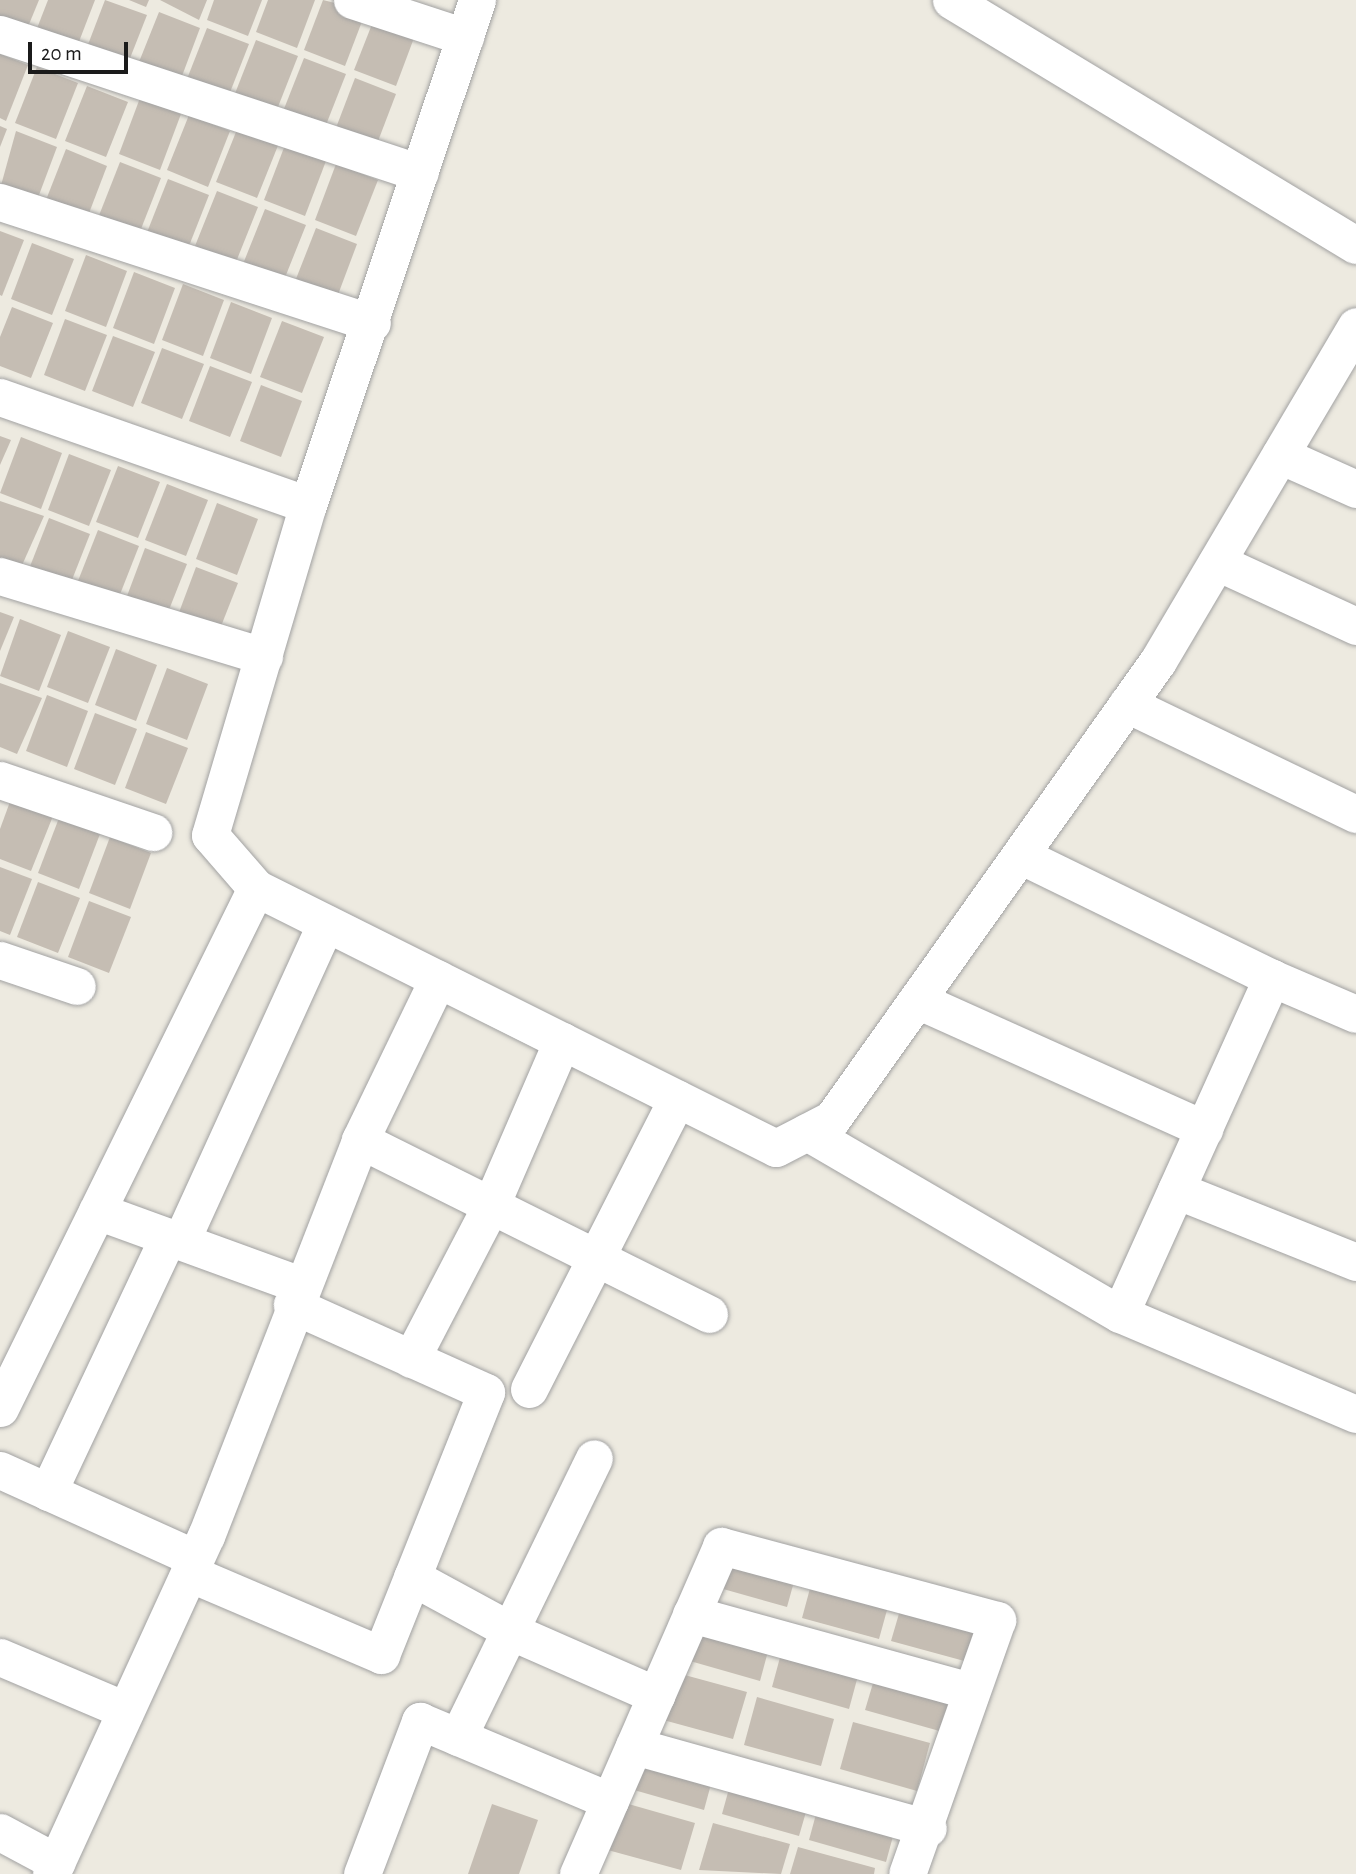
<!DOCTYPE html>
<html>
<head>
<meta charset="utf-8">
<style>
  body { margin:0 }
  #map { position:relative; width:1356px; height:1874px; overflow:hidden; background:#edeae0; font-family:"Alegreya Sans",sans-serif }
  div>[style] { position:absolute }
  .building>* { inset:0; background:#c5bdb3 }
  .roads { filter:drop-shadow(0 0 2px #a2a2a2) drop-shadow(0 0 2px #a2a2a2) }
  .minor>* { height:37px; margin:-18.5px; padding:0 18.5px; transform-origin:18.5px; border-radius:18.5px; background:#fff }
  span { translate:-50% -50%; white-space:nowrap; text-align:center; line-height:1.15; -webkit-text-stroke:7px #fff; paint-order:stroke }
  .scale { position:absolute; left:28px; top:42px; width:100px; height:32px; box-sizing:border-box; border:4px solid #1b1b1b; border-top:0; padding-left:9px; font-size:21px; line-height:24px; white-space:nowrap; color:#1b1b1b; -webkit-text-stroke:5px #fff; paint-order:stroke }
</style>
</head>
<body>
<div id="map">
  <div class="building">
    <i style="clip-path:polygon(0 0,39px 0,25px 34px,0 24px)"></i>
    <i style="clip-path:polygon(48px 0,95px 0,75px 52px,34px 36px)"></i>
    <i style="clip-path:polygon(105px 0,147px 15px,125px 71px,84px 55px)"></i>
    <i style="clip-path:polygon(129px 0,149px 0,146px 7px)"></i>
    <i style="clip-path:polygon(160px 0,207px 0,199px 20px)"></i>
    <i style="clip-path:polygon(214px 0,262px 0,248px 36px,207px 20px)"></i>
    <i style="clip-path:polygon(268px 0,315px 0,297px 48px,256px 32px)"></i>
    <i style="clip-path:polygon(323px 0,366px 11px,345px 66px,304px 50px)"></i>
    <i style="clip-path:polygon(159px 12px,200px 28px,179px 84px,137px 67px)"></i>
    <i style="clip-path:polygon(376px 14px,417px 30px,396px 86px,354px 70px)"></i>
    <i style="clip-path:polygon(207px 28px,249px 44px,227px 100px,185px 84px)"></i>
    <i style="clip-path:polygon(256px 40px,298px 56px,276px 112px,234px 96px)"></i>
    <i style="clip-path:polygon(0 54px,28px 65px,6px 121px,0 118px)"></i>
    <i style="clip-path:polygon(304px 58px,346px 74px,324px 130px,282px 114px)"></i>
    <i style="clip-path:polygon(37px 67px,78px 83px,56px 139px,15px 123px)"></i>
    <i style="clip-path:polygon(355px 78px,396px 94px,375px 149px,334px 133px)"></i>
    <i style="clip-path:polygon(87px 86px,128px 102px,106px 157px,65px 141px)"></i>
    <i style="clip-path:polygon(140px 98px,181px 114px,160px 170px,119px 154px)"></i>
    <i style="clip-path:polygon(189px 115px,230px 131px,208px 187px,167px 170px)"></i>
    <i style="clip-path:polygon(0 126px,7px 129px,0 147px)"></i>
    <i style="clip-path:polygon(238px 127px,279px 143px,257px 198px,216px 182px)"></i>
    <i style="clip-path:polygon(16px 131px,57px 147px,36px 203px,0 189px)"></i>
    <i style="clip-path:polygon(285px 145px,326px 161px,305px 216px,264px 200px)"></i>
    <i style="clip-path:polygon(66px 149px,107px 166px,86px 221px,44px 205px)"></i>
    <i style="clip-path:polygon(120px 162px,161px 178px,139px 234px,98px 218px)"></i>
    <i style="clip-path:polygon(336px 164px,378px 180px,356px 236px,315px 220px)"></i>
    <i style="clip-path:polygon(168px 179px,209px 195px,187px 251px,146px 235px)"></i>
    <i style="clip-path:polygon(217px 191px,258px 207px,236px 262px,195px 246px)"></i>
    <i style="clip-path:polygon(265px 209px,306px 225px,284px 280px,243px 264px)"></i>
    <i style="clip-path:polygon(316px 228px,357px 244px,336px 300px,294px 284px)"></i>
    <i style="clip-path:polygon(0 231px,24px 240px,2px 296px,0 295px)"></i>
    <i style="clip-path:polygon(32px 243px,74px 259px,52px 315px,11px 299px)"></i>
    <i style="clip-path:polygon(86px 255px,127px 271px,106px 327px,65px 311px)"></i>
    <i style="clip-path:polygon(134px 272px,175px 288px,154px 344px,113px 328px)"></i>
    <i style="clip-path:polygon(183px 284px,224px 300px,203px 356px,162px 340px)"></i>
    <i style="clip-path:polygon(231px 302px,272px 318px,251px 374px,210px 358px)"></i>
    <i style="clip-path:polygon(12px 307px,53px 323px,31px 378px,0 366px,0 337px)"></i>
    <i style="clip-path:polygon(65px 319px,107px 335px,85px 391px,44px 375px)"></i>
    <i style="clip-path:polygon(282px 321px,324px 337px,302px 393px,260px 377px)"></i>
    <i style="clip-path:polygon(113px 336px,155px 352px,133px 407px,92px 391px)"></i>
    <i style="clip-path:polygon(162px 348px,204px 364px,182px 419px,141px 403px)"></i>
    <i style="clip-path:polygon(210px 366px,252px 382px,230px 437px,189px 421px)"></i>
    <i style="clip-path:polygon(261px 385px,302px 401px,281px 457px,240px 441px)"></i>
    <i style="clip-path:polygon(0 436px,11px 440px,0 465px)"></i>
    <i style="clip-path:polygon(21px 437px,62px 453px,41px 509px,0 493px)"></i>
    <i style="clip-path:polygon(69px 454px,111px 470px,89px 526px,48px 510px)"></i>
    <i style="clip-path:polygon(118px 466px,160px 482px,138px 538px,96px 522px)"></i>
    <i style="clip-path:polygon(167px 484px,208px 500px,186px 556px,145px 540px)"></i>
    <i style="clip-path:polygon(0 501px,44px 516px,19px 572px,0 564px)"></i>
    <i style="clip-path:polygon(217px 503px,258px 519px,237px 575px,196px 559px)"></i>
    <i style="clip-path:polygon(49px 518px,90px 534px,68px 590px,27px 574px)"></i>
    <i style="clip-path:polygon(98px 530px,139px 546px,117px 602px,76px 586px)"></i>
    <i style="clip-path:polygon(145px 548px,187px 564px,165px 620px,124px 604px)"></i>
    <i style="clip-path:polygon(196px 567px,238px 583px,216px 639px,175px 623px)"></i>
    <i style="clip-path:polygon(0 612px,14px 617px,0 651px)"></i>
    <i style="clip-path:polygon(20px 619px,61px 635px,39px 691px,0 676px)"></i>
    <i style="clip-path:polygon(68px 631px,110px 647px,88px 703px,47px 687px)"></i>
    <i style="clip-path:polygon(116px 649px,157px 665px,136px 721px,95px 705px)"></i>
    <i style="clip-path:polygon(167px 668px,208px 684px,187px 740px,146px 724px)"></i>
    <i style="clip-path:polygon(0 683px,42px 698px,17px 754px,0 747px)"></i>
    <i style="clip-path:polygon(47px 695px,88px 711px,67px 767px,26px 751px)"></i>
    <i style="clip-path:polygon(95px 713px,137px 729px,115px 785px,74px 769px)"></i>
    <i style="clip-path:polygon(146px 732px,188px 748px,166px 804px,125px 788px)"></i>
    <i style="clip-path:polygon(11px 799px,53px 816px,31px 871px,0 859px,0 829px)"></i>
    <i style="clip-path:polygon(59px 818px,100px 834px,79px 889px,38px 873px)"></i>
    <i style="clip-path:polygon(110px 837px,151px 853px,130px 909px,89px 893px)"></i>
    <i style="clip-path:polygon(0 867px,32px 879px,10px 935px,0 931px)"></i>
    <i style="clip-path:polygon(38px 882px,80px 898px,58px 953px,17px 937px)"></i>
    <i style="clip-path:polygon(89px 901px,131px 917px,109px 973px,68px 957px)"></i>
    <i style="clip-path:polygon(722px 1538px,800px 1560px,787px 1607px,709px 1585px)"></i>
    <i style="clip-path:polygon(815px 1570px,892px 1592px,879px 1639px,802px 1618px)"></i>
    <i style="clip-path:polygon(905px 1593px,982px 1615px,968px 1662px,891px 1641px)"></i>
    <i style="clip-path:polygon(696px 1611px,773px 1633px,760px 1681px,683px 1659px)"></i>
    <i style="clip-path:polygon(785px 1639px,862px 1661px,849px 1709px,772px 1687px)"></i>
    <i style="clip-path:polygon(879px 1663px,956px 1684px,943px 1732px,865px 1710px)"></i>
    <i style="clip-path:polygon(670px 1671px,747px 1692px,733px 1739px,656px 1718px)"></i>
    <i style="clip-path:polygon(757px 1697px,834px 1719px,821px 1766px,744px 1745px)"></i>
    <i style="clip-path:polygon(853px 1722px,930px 1743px,917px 1791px,840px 1769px)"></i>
    <i style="clip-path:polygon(640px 1741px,717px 1762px,704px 1810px,627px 1788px)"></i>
    <i style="clip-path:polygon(735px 1767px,813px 1788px,799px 1836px,722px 1814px)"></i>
    <i style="clip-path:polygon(822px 1792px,899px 1814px,886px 1862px,809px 1840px)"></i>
    <i style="clip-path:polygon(618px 1801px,695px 1823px,681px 1870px,604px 1849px)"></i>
    <i style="clip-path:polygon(492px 1804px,538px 1820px,519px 1874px,468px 1874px)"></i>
    <i style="clip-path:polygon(713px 1823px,790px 1844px,781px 1874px,699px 1870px)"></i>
    <i style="clip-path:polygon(798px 1847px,875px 1868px,874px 1874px,790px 1874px)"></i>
  </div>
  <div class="roads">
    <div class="minor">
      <i style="left:352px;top:0;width:119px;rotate:18.1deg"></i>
      <i style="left:951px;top:0;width:473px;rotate:31.2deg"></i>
      <i style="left:0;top:34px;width:442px;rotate:18.3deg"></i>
      <i style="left:0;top:202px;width:391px;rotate:18deg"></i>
      <i style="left:0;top:397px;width:326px;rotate:19.3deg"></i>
      <i style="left:1280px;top:455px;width:83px;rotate:24.1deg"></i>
      <i style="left:1217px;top:562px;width:153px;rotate:24.7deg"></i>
      <i style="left:0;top:576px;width:276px;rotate:16.9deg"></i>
      <i style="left:1127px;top:704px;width:254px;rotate:25.7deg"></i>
      <i style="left:0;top:780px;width:162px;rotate:18.8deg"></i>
      <i style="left:256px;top:888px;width:70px;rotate:-131deg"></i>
      <i style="left:210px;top:835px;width:344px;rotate:-73.5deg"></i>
      <i style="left:308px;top:505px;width:533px;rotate:-71.5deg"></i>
      <i style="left:0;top:960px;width:81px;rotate:18.7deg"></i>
      <i style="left:1272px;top:978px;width:91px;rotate:23.2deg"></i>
      <i style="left:917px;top:1000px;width:315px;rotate:24.2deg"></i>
      <i style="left:807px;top:1132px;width:362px;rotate:30.2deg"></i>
      <i style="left:1120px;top:1314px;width:369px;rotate:-65.7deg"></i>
      <i style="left:1272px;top:978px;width:280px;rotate:-154deg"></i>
      <i style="left:360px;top:1140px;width:179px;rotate:-64.2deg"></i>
      <i style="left:1176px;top:1190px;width:194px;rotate:21.8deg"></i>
      <i style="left:97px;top:1211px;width:216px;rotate:20deg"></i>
      <i style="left:181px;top:1241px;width:349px;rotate:-65.5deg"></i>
      <i style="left:1120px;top:1314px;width:256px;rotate:23deg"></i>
      <i style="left:411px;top:1359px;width:174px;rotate:-62.5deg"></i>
      <i style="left:491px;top:1205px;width:179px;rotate:-66.6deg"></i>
      <i style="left:529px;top:1389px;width:326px;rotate:-63deg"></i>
      <i style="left:0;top:1408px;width:580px;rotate:-63.79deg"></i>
      <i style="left:256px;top:888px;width:581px;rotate:26.57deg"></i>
      <i style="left:776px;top:1148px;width:63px;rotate:-27.4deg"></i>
      <i style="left:832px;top:1119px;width:562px;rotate:-54.56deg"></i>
      <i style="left:1158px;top:661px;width:389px;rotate:-59.4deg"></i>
      <i style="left:0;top:1470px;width:214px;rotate:24.3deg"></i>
      <i style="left:48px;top:1492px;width:282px;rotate:-64.8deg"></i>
      <i style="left:189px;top:1573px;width:209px;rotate:23.1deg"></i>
      <i style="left:381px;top:1655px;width:283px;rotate:-68.2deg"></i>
      <i style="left:486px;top:1392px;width:213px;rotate:-155.8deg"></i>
      <i style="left:412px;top:1577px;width:122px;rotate:28.5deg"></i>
      <i style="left:519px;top:1635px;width:150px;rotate:23.7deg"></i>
      <i style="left:691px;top:1614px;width:289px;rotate:15.4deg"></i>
      <i style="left:0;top:1657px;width:136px;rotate:23deg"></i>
      <i style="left:458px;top:1737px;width:310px;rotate:-64deg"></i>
      <i style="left:634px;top:1746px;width:305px;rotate:15.6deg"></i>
      <i style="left:0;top:1832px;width:64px;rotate:28.2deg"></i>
      <i style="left:51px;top:1874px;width:372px;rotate:-65.4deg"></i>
      <i style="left:206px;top:1536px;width:425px;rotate:-68.7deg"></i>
      <i style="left:360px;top:1140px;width:390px;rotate:26.5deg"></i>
      <i style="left:362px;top:1874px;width:164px;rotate:-69.2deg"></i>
      <i style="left:420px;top:1721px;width:206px;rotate:22.8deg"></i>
      <i style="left:578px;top:1874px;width:358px;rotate:-66.4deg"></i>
      <i style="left:721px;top:1546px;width:286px;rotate:15deg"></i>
      <i style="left:997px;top:1620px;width:269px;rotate:109.5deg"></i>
    </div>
  </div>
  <div class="scale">20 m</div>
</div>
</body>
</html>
